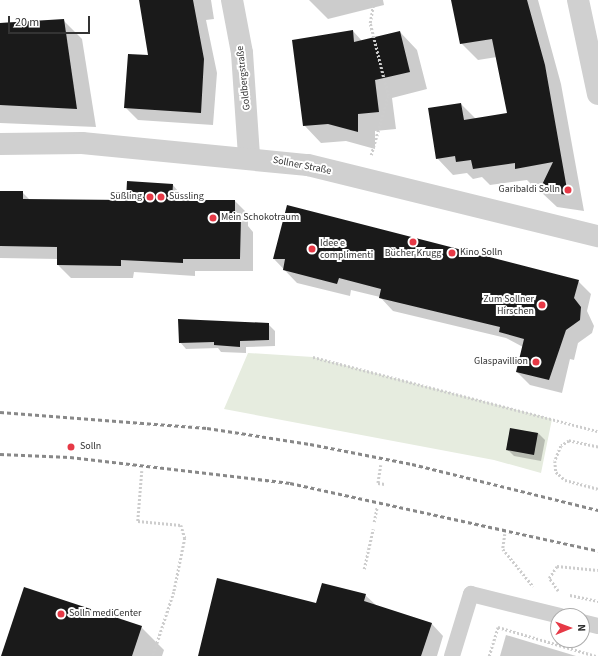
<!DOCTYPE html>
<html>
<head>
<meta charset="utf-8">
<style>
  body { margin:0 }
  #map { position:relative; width:598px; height:656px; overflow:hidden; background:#fff; font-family:"Source Sans 3",sans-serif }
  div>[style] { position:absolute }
  .green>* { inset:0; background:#e6ecdf }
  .shadow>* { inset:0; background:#0003 }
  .building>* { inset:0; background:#1a1a1a }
  .path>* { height:2.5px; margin-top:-1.25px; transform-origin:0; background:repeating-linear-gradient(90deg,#cdcdcd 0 2px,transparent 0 4px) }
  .lane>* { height:16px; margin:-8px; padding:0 8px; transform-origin:8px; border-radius:8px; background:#d0d0d0 }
  .street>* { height:22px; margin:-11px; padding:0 11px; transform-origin:11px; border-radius:11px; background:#d0d0d0 }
  .rail>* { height:3px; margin-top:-1.5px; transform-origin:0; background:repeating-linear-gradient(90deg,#888 0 4px,transparent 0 7px) }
  .dots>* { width:11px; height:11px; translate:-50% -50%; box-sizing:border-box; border:2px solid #fff; border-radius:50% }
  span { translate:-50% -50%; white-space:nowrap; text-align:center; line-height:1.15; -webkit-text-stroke:4px #fff; paint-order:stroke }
  .street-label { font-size:10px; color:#333 }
  .poi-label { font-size:10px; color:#333 }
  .right { translate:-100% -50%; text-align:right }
  .left { translate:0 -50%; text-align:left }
  .north { position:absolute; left:550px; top:608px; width:40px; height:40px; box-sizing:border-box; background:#fff; border:1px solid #adadad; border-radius:50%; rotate:89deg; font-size:11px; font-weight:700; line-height:16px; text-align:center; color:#333 }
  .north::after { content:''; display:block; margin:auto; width:14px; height:18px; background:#e63946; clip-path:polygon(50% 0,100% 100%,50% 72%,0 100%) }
  .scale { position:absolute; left:8px; top:16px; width:82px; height:18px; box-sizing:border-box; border:2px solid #333; border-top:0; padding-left:5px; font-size:12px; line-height:14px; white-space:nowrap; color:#333; -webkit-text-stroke:3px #fff; paint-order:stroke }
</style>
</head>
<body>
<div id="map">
  <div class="green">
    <i style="clip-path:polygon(248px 353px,313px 357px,552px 419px,541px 473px,494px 460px,224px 409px)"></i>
  </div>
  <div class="shadow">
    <i style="clip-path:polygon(152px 0,211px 0,214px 19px,206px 20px,217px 73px,213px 125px,138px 120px,125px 107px,149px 57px)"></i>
    <i style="clip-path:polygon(309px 0,383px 0,384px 5px,328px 19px)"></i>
    <i style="clip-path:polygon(452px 0,538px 0,561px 84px,584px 211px,557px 207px,540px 191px,544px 183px,532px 185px,527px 180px,490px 185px,482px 177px,473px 179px,467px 173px,453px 175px,437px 158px,461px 104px,476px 119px,508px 114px,497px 57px,478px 60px,461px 43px)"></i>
    <i style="clip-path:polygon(63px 20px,82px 39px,96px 127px,0 123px,0 23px)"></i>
    <i style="clip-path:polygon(353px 31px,362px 41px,400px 32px,417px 50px,427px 89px,392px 98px,396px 129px,375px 131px,375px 149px,346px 141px,321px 143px,304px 125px)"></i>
    <i style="clip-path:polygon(173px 185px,186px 201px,235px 201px,248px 214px,248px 226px,253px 232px,253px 271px,195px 271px,195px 276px,134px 272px,133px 278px,71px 278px,58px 265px,58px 259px,0 258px,0 192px,22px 192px,30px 200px,127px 201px)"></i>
    <i style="clip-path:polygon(288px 206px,578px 281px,591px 294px,587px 311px,594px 326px,592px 333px,578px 343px,574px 360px,570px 359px,562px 393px,530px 385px,517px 372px,523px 347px,506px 338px,393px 311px,380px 297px,351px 290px,350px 296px,297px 283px,274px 259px)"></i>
    <i style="clip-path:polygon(268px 324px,275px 331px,275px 346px,246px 347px,246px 353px,221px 352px,218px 348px,186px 349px,180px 342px)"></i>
    <i style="clip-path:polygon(511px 429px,538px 433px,545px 440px,541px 461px,514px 456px,507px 449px)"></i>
    <i style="clip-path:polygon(365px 595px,377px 606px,431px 623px,443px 636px,437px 656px,199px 656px,317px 604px)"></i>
    <i style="clip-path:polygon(141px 627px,164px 650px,162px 656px,2px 656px)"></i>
    <i style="clip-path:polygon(506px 635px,576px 656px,500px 656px)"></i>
  </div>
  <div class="building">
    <i style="clip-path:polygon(139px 0,193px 0,204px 59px,201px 113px,124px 108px,128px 54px,148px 55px)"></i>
    <i style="clip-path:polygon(451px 0,527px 0,545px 65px,568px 195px,539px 191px,553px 162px,515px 169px,515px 163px,473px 169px,471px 160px,456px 162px,455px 156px,436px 159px,428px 108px,461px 103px,464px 120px,507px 113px,492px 39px,460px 44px)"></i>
    <i style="clip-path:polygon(64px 19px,77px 109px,0 105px,0 23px)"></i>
    <i style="clip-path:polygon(353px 30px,354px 42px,400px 31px,410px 72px,375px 80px,379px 112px,358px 114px,358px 132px,328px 124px,303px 126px,292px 40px)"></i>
    <i style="clip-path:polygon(127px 181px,173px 184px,172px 200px,235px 200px,235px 218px,241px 218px,240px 259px,183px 259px,183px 263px,121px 260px,121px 266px,57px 265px,57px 247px,0 246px,0 191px,23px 191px,23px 199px,126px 200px)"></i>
    <i style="clip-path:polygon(287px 205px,579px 280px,574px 298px,581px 307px,580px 320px,566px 330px,549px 380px,516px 372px,524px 339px,499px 332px,500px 327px,379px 298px,381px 289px,339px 278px,337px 284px,283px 270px,285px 259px,273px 259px)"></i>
    <i style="clip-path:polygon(178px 319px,269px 323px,269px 340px,240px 341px,240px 347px,214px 345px,214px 342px,179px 343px)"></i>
    <i style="clip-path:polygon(510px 428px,538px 433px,534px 455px,506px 450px)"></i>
    <i style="clip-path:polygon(217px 578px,316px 603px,322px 583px,366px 594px,364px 601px,432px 623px,421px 656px,198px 656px)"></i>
    <i style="clip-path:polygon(24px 587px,142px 626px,132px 656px,1px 656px)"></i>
  </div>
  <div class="path">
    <i style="left:371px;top:155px;width:61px;rotate:-73.9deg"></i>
    <i style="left:388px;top:96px;width:75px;rotate:-103.9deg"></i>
    <i style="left:370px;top:23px;width:23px;rotate:-80deg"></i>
    <i style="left:313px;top:357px;width:294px;rotate:14.6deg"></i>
    <i style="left:598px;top:447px;width:30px;rotate:-168deg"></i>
    <i style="left:569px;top:441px;width:9px;rotate:148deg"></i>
    <i style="left:561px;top:446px;width:16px;rotate:112deg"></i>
    <i style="left:555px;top:461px;width:11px;rotate:85deg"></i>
    <i style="left:556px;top:472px;width:12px;rotate:42deg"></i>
    <i style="left:565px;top:480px;width:34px;rotate:15deg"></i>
    <i style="left:381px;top:465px;width:18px;rotate:99deg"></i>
    <i style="left:378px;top:483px;width:7px;rotate:8deg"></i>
    <i style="left:142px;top:471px;width:50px;rotate:94.6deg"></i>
    <i style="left:138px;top:521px;width:43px;rotate:5.3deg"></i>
    <i style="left:181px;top:525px;width:14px;rotate:73deg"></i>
    <i style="left:185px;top:538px;width:55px;rotate:101.5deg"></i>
    <i style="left:174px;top:592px;width:67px;rotate:108.2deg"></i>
    <i style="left:374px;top:522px;width:15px;rotate:-79deg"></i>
    <i style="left:505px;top:534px;width:15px;rotate:98deg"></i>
    <i style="left:503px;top:549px;width:48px;rotate:51deg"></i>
    <i style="left:364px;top:569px;width:41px;rotate:-77.3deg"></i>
    <i style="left:558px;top:591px;width:16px;rotate:-125deg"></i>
    <i style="left:549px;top:578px;width:14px;rotate:-56deg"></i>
    <i style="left:557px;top:566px;width:41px;rotate:5.6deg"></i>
    <i style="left:570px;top:595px;width:29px;rotate:12deg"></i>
    <i style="left:489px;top:656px;width:30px;rotate:-73deg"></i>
    <i style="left:498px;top:627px;width:102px;rotate:16.5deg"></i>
  </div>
  <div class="lane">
    <i style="left:582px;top:622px;width:16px;rotate:14deg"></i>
    <i style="left:452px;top:656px;width:65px;rotate:-73deg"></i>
    <i style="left:471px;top:594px;width:92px;rotate:13.9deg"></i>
  </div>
  <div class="street">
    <i style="left:232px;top:0;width:54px;rotate:79.3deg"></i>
    <i style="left:242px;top:53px;width:104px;rotate:86.1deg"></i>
    <i style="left:578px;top:0;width:96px;rotate:78deg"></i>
    <i style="left:0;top:144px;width:82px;rotate:-0.7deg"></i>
    <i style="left:82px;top:143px;width:227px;rotate:5.6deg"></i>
    <i style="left:308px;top:165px;width:299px;rotate:13.8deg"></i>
  </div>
  <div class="rail">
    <i style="left:0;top:412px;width:208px;rotate:4.4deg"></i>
    <i style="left:207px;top:428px;width:104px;rotate:8.8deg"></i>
    <i style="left:310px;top:444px;width:104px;rotate:11.1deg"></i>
    <i style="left:412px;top:464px;width:192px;rotate:13.9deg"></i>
    <i style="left:0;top:454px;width:70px;rotate:2.5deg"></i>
    <i style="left:70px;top:457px;width:222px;rotate:6.7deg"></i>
    <i style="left:290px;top:483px;width:315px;rotate:12.4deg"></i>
  </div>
  <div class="dots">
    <i style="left:568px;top:190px;background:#e63946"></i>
    <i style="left:150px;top:197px;background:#e63946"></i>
    <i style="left:161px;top:197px;background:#e63946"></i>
    <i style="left:213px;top:218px;background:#e63946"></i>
    <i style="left:413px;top:242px;background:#e63946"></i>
    <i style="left:312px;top:249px;background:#e63946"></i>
    <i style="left:452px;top:253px;background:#e63946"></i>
    <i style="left:542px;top:305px;background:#e63946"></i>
    <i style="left:536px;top:362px;background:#e63946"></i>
    <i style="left:71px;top:447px;background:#e63946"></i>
    <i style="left:61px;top:614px;background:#e63946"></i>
  </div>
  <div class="street-label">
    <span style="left:244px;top:78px;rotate:-96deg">Goldbergstraße</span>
    <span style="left:302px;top:166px;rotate:11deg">Sollner Straße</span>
  </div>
  <div class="poi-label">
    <span class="right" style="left:560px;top:190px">Garibaldi Solln</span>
    <span class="right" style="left:142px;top:197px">Süßling</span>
    <span class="left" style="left:169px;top:197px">Süssling</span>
    <span class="left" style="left:221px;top:218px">Mein Schokotraum</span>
    <span class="left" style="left:320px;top:249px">Idee e<br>complimenti</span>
    <span class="left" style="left:460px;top:253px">Kino Solln</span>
    <span style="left:413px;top:254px">Bücher Krugg</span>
    <span class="right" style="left:534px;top:305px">Zum Sollner<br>Hirschen</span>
    <span class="right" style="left:528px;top:362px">Glaspavillion</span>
    <span class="left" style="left:80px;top:447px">Solln</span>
    <span class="left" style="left:69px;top:614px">Solln mediCenter</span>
  </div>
  <div class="north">N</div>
  <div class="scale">20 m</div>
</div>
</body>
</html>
